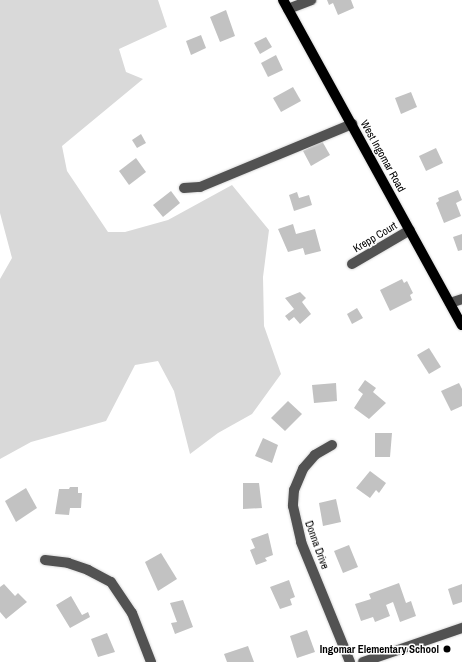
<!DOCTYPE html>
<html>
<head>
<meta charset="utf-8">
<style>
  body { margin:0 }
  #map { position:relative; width:462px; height:662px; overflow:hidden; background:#fff; font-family:"Archivo Narrow",sans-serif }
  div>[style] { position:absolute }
  .green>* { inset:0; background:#d9d9d9 }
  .building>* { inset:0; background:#c2c2c2 }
  .roads { filter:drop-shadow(0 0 1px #dbdbdb) drop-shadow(0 0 1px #dbdbdb) }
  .minor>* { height:10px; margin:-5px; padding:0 5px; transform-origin:5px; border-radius:5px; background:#525252 }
  .major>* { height:10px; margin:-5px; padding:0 5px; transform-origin:5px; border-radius:5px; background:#000 }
  .dots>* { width:11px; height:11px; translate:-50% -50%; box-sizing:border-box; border:2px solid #fff; border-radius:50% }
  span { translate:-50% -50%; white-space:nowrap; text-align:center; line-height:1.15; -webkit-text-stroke:3px #fff; paint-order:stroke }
  .street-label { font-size:11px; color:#000 }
  .poi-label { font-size:11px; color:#000; font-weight:700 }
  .right { translate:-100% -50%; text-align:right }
</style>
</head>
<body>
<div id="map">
  <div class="green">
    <i style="clip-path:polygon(0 0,158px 0,167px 27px,119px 49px,126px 72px,143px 79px,62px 146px,67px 171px,108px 232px,125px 232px,168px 220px,232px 185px,269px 230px,263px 277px,264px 326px,281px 374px,252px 414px,218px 433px,190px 454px,174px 391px,158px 361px,135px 365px,106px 421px,31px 442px,0 459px,0 279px,12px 258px,0 213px)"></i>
  </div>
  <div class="building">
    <i style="clip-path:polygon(327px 0,351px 0,354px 8px,338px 15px,333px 3px,329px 5px)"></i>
    <i style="clip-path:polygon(226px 10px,235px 36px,220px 42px,210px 17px)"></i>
    <i style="clip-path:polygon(201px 35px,206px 48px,191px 55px,186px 41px)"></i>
    <i style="clip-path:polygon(266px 37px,272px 47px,260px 54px,254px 43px)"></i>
    <i style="clip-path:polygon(276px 55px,283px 70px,268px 77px,261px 63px)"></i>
    <i style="clip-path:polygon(293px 87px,301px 101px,281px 112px,273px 98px)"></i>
    <i style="clip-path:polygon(411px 92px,417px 107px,401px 114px,395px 98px)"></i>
    <i style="clip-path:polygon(141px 134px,146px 143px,137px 148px,132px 140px)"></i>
    <i style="clip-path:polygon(322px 141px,330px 155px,311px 166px,303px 151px)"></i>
    <i style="clip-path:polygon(436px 148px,443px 163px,426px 171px,419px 156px)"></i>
    <i style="clip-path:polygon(136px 158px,146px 172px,129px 185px,119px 171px)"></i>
    <i style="clip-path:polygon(458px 190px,462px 200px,456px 203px,461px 216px,444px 223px,436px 203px,439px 201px,438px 198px)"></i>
    <i style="clip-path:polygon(171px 191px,180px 203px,163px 217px,153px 205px)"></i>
    <i style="clip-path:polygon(297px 192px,299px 198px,309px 195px,312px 205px,294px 211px,289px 195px)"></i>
    <i style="clip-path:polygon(293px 224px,296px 234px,315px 229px,321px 251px,305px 255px,303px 248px,288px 252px,278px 229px)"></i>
    <i style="clip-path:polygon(462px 234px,462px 250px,458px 251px,453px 237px)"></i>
    <i style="clip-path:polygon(402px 279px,404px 283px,407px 281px,413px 293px,410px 295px,412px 300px,390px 311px,380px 290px)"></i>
    <i style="clip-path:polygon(300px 292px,306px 298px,302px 302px,311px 314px,300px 324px,294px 317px,289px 321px,285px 316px,294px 309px,285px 298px)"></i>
    <i style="clip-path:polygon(357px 308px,363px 318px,352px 324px,347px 314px)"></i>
    <i style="clip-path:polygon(429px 348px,441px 367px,429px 374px,417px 355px)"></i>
    <i style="clip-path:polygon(365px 380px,376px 388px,373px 392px,386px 403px,369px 419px,354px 408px,363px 394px,358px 390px)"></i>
    <i style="clip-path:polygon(336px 383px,337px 401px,314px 403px,312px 385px)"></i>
    <i style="clip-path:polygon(459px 383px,462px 389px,462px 406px,451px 411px,441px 391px)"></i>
    <i style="clip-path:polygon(288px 401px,302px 414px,285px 431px,271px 418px)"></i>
    <i style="clip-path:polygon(375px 433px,392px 433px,390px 457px,375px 457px)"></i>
    <i style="clip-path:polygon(263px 438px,278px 445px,272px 463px,255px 456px)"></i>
    <i style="clip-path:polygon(370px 471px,386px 483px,379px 493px,376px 490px,370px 498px,356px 488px)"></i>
    <i style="clip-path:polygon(243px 483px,259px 483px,262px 508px,243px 509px)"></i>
    <i style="clip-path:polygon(70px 487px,78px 487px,78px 493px,82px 493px,81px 508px,70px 508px,69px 515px,55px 514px,59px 489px,69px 489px)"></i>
    <i style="clip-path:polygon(26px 488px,37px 508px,16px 522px,5px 501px)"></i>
    <i style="clip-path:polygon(336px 499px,341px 522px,323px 526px,319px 503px)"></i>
    <i style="clip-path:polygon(268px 533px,273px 555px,265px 558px,267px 561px,256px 565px,250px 550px,255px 548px,251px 539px)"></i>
    <i style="clip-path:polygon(349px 545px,358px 567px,343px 573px,334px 551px)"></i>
    <i style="clip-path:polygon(161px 553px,177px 579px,158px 591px,145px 562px)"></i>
    <i style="clip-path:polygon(289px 580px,295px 597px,290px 599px,292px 605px,280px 609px,270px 587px)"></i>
    <i style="clip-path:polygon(399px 583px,406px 603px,411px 601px,416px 616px,400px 622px,393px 602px,386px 605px,390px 616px,375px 622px,373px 617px,361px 621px,355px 604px,371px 599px,369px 594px)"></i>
    <i style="clip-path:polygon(4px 584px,15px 596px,18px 593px,27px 602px,6px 619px,0 612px,0 587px)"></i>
    <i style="clip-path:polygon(462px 584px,462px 602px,453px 605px,448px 589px)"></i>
    <i style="clip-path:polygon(71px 596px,82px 615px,88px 612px,90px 617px,70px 628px,56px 605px)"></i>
    <i style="clip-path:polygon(183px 600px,193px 627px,175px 634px,171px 623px,177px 622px,170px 603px)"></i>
    <i style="clip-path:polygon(307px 630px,315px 652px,297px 658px,290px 636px)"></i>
    <i style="clip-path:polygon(107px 633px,115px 652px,98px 657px,91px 639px)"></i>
    <i style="clip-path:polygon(248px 646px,254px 662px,227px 662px,224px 654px)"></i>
  </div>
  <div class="roads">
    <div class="minor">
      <i style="left:288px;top:9px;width:25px;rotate:-21deg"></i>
      <i style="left:184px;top:188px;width:16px;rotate:-4deg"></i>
      <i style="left:200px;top:187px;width:165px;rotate:-22.5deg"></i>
      <i style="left:352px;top:264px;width:67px;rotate:-30.4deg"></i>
      <i style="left:450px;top:303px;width:13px;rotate:-18deg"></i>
      <i style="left:332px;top:445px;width:20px;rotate:150deg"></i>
      <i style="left:315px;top:455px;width:18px;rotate:131deg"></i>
      <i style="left:303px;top:469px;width:23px;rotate:113deg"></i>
      <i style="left:294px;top:490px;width:16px;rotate:94deg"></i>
      <i style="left:293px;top:506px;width:37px;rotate:77deg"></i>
      <i style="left:301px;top:542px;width:130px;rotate:67.8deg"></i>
      <i style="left:45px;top:560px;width:23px;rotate:7deg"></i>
      <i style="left:68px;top:563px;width:21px;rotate:19deg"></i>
      <i style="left:88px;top:570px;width:26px;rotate:28deg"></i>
      <i style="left:111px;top:582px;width:37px;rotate:56deg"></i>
      <i style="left:132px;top:613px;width:53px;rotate:68.8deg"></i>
      <i style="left:363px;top:662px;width:105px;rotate:-19deg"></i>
    </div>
    <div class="major">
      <i style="left:283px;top:0;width:371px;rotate:61.2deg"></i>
    </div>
  </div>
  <div class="dots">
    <i style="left:447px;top:649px;background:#000"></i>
  </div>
  <div class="street-label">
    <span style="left:383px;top:156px;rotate:61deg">West Ingomar Road</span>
    <span style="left:375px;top:237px;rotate:-31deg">Krepp Court</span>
    <span style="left:317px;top:545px;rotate:70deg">Donna Drive</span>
  </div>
  <div class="poi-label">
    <span class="right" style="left:439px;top:649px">Ingomar Elementary School</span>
  </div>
</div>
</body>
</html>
